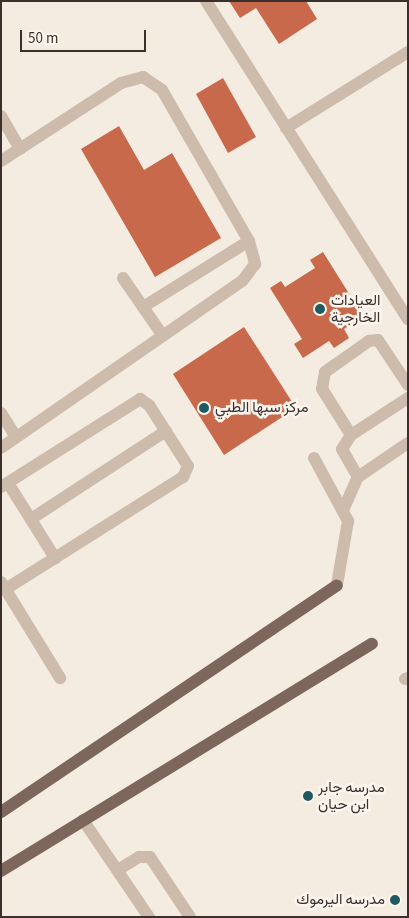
<!DOCTYPE html>
<html>
<head>
<meta charset="utf-8">
<style>
  body { margin:0 }
  #map { position:relative; width:409px; height:918px; overflow:hidden; background:#f4ebe1; font-family:"Source Sans 3",Vazirmatn,sans-serif }
  div>[style] { position:absolute }
  .building>* { inset:0; background:#c8694b }
  .minor>* { height:12px; margin:-6px; padding:0 6px; transform-origin:6px; border-radius:6px; background:#cdbbac }
  .major>* { height:12px; margin:-6px; padding:0 6px; transform-origin:6px; border-radius:6px; background:#7d675c }
  .dots>* { width:14px; height:14px; translate:-50% -50%; box-sizing:border-box; border:2px solid #fbf5ee; border-radius:50% }
  span { translate:-50% -50%; white-space:nowrap; text-align:center; line-height:1.15; -webkit-text-stroke:5px #fbf5ee; paint-order:stroke }
  .poi-label { font-size:15px; color:#3b302b }
  .left { translate:0 -50%; text-align:left }
  .right { translate:-100% -50%; text-align:right }
  .frame { position:absolute; inset:0; border:2px solid #3b302b; pointer-events:none }
  .scale { position:absolute; left:20px; top:30px; width:126px; height:22px; box-sizing:border-box; border:2px solid #3b302b; border-top:0; padding-left:6px; font-size:15px; line-height:18px; white-space:nowrap; color:#3b302b; -webkit-text-stroke:4px #fbf5ee; paint-order:stroke }
</style>
</head>
<body>
<div id="map">
  <div class="building">
    <i style="clip-path:polygon(229px 1px,306px 1px,317px 19px,279px 44px,256px 8px,240px 18px)"></i>
    <i style="clip-path:polygon(223px 78px,256px 137px,228px 153px,196px 94px)"></i>
    <i style="clip-path:polygon(119px 126px,144px 170px,172px 153px,221px 238px,155px 277px,81px 149px)"></i>
    <i style="clip-path:polygon(323px 252px,363px 316px,344px 329px,349px 338px,334px 348px,329px 341px,303px 358px,294px 344px,302px 339px,270px 288px,281px 281px,285px 287px,315px 268px,310px 260px)"></i>
    <i style="clip-path:polygon(244px 327px,296px 408px,224px 455px,173px 374px)"></i>
  </div>
  <div class="minor">
    <i style="left:206px;top:1px;width:377px;rotate:57.6deg"></i>
    <i style="left:1px;top:116px;width:38px;rotate:60deg"></i>
    <i style="left:286px;top:128px;width:144px;rotate:-31.9deg"></i>
    <i style="left:1px;top:161px;width:143px;rotate:-33deg"></i>
    <i style="left:121px;top:83px;width:23px;rotate:-15deg"></i>
    <i style="left:143px;top:77px;width:23px;rotate:34deg"></i>
    <i style="left:162px;top:90px;width:174px;rotate:60.1deg"></i>
    <i style="left:249px;top:241px;width:24px;rotate:75deg"></i>
    <i style="left:255px;top:264px;width:21px;rotate:127deg"></i>
    <i style="left:242px;top:281px;width:293px;rotate:145.3deg"></i>
    <i style="left:123px;top:278px;width:70px;rotate:55.4deg"></i>
    <i style="left:143px;top:307px;width:125px;rotate:-31.9deg"></i>
    <i style="left:1px;top:413px;width:28px;rotate:58deg"></i>
    <i style="left:351px;top:435px;width:68px;rotate:-33deg"></i>
    <i style="left:314px;top:458px;width:72px;rotate:61.6deg"></i>
    <i style="left:348px;top:521px;width:65px;rotate:99.8deg"></i>
    <i style="left:358px;top:477px;width:32px;rotate:-120deg"></i>
    <i style="left:342px;top:449px;width:17px;rotate:-57deg"></i>
    <i style="left:351px;top:435px;width:54px;rotate:-122.2deg"></i>
    <i style="left:322px;top:389px;width:17px;rotate:-80deg"></i>
    <i style="left:325px;top:372px;width:54px;rotate:-35.2deg"></i>
    <i style="left:369px;top:341px;width:9px;rotate:-6deg"></i>
    <i style="left:378px;top:340px;width:54px;rotate:56.3deg"></i>
    <i style="left:8px;top:483px;width:89px;rotate:57.9deg"></i>
    <i style="left:1px;top:487px;width:165px;rotate:-32.3deg"></i>
    <i style="left:140px;top:399px;width:11px;rotate:34deg"></i>
    <i style="left:149px;top:405px;width:72px;rotate:57.4deg"></i>
    <i style="left:188px;top:466px;width:12px;rotate:114deg"></i>
    <i style="left:183px;top:477px;width:209px;rotate:147.7deg"></i>
    <i style="left:344px;top:508px;width:34px;rotate:-66deg"></i>
    <i style="left:358px;top:477px;width:60px;rotate:-34.2deg"></i>
    <i style="left:31px;top:519px;width:161px;rotate:-33.1deg"></i>
    <i style="left:1px;top:582px;width:113px;rotate:58.4deg"></i>
    <i style="left:405px;top:679px;width:3px;rotate:-18deg"></i>
    <i style="left:83px;top:820px;width:117px;rotate:55.8deg"></i>
    <i style="left:118px;top:870px;width:25px;rotate:-32deg"></i>
    <i style="left:139px;top:857px;width:11px"></i>
    <i style="left:150px;top:857px;width:72px;rotate:56.3deg"></i>
  </div>
  <div class="major">
    <i style="left:1px;top:812px;width:405px;rotate:-34deg"></i>
    <i style="left:1px;top:871px;width:435px;rotate:-31.5deg"></i>
  </div>
  <div class="dots">
    <i style="left:320px;top:309px;background:#1f5a5e"></i>
    <i style="left:204px;top:408px;background:#1f5a5e"></i>
    <i style="left:308px;top:796px;background:#1f5a5e"></i>
    <i style="left:395px;top:900px;background:#1f5a5e"></i>
  </div>
  <div class="poi-label">
    <span class="left" style="left:331px;top:309px">العيادات<br>الخارجية</span>
    <span class="left" style="left:215px;top:408px">مركز سبها الطبي</span>
    <span class="left" style="left:318px;top:796px">مدرسه جابر<br>ابن حيان</span>
    <span class="right" style="left:385px;top:900px">مدرسه اليرموك</span>
  </div>
  <div class="frame"></div>
  <div class="scale">50 m</div>
</div>
</body>
</html>
